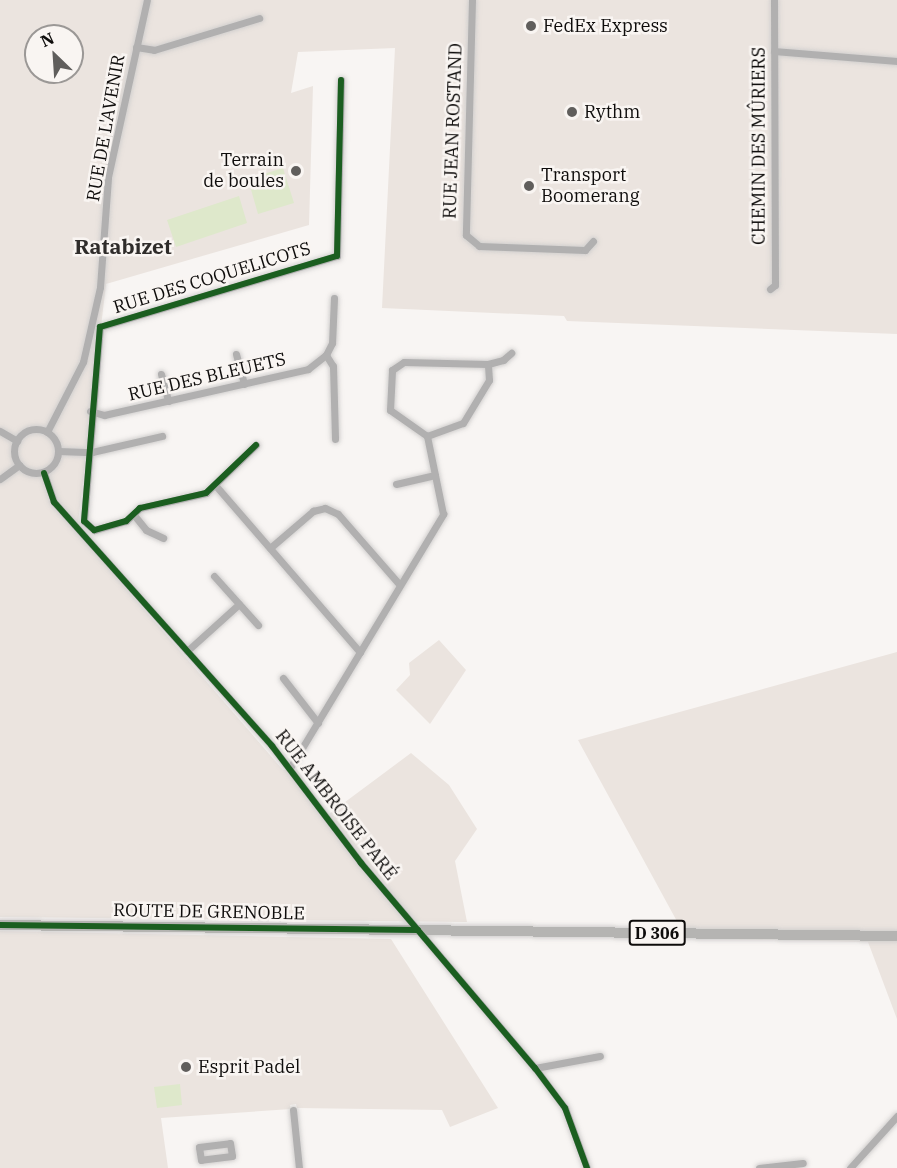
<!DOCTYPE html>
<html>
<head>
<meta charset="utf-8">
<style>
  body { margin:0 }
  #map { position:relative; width:897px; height:1168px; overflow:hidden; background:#f8f5f3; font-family:"IBM Plex Serif",serif }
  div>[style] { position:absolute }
  .built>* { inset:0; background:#ebe4df }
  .green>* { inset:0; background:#dee8cb }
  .roads { filter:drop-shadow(0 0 2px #d2d0cf) drop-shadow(0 0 2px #d2d0cf) }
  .minor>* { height:7px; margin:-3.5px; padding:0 3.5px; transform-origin:3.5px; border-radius:3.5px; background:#b1b0b0 }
  .minor>.ring { margin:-3.5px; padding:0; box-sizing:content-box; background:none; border:7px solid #b1b0b0; border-radius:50% }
  .primary>* { height:10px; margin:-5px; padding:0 5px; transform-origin:5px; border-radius:5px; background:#b5b4b2 }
  .cycleway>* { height:6px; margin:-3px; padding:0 3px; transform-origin:3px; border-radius:3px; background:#1b5e20 }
  .dots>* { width:16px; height:16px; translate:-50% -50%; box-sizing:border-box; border:3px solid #f9f5f2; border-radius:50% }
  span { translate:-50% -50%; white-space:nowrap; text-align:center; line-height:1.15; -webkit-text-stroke:5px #f9f5f2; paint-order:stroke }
  .shield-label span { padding:2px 4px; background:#f9f5f2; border:2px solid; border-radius:4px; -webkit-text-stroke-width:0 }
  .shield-label { font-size:16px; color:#0e0c0b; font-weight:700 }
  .poi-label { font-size:18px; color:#0e0c0b }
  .left { translate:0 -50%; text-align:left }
  .right { translate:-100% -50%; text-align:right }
  .street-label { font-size:18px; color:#0e0c0b }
  .quarter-label { font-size:21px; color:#2f2c2a; font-weight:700 }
  .north { position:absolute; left:24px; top:24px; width:60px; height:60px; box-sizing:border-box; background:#f9f5f2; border:2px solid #9b9896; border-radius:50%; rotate:335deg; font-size:16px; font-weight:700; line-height:24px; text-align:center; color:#0e0c0b }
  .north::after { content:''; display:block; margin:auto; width:21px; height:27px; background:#605e5c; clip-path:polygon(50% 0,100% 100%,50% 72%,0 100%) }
</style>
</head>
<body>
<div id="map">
  <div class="built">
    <i style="clip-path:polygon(evenodd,0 0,897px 0,897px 334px,567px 321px,564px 316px,382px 308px,395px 48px,298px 52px,291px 93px,313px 86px,309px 225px,106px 284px,77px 532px,283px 770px,297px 770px,329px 814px,411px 753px,449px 785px,477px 829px,455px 861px,467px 922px,0 917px,0 0,36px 36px,72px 36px,72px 72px,36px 72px,36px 36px)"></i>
    <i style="clip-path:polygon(439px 640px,466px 670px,430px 724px,396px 690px,410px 675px,409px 663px)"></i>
    <i style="clip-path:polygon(897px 652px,897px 1019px,868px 942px,721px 939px,679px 925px,578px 740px)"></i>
    <i style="clip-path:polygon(0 931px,391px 939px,498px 1108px,450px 1127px,442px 1110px,297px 1108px,296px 1104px,290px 1105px,291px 1109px,161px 1118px,168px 1168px,0 1168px)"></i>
  </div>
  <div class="green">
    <i style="clip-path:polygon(283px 168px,294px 203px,258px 214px,248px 179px)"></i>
    <i style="clip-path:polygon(239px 196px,247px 223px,176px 247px,167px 220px)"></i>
    <i style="clip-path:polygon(180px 1084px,182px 1105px,157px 1108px,154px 1087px)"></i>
  </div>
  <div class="roads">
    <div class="minor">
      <i style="left:472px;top:0;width:235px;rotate:91.5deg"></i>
      <i style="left:466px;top:235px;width:17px;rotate:40deg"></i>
      <i style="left:479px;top:246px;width:106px;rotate:2.2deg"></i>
      <i style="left:585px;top:250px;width:12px;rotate:-48deg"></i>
      <i style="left:136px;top:47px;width:18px;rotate:9deg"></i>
      <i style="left:154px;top:50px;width:110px;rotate:-16.9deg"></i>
      <i style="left:774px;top:51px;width:123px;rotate:4.6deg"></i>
      <i style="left:770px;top:289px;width:6px;rotate:-39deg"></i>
      <i style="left:775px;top:285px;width:285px;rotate:-90.2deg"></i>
      <i style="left:334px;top:298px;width:45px;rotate:92.5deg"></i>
      <i style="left:332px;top:343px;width:13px;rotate:117deg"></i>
      <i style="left:326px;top:355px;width:13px;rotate:58deg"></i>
      <i style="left:333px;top:366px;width:73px;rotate:88.4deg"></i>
      <i style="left:236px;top:354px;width:31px;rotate:75deg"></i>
      <i style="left:161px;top:374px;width:28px;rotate:75deg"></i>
      <i style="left:90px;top:411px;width:15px;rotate:16deg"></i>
      <i style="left:104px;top:415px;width:209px;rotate:-12.7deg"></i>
      <i style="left:308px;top:369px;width:23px;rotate:-38deg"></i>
      <i class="ring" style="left:14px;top:429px;width:37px;height:37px"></i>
      <i style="left:0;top:431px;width:20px;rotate:30deg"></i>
      <i style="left:47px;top:432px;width:79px;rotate:-62.8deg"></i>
      <i style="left:83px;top:362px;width:77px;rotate:-77.2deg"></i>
      <i style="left:100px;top:287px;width:110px;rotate:-85.8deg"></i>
      <i style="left:108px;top:177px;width:181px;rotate:-77.6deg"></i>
      <i style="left:427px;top:436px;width:45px;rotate:-144.9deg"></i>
      <i style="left:390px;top:410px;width:40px;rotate:-87.1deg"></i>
      <i style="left:392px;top:370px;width:14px;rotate:-34deg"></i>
      <i style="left:404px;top:362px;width:84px;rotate:1.4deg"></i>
      <i style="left:488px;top:364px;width:16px;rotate:-15deg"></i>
      <i style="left:503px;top:360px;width:11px;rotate:-41deg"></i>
      <i style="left:256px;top:445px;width:69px;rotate:136.2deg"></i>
      <i style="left:206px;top:493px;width:68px;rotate:167.2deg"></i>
      <i style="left:140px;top:508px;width:19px;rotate:137deg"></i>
      <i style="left:126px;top:521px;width:33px;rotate:164deg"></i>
      <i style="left:94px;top:530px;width:13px;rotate:-138deg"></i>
      <i style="left:84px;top:521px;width:195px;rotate:-85.3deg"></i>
      <i style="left:100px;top:327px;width:247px;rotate:-16.7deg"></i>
      <i style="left:337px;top:256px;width:176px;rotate:-88.7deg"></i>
      <i style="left:58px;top:451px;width:34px;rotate:2deg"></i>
      <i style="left:92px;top:452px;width:72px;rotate:-12.9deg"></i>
      <i style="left:44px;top:473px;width:31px;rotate:71deg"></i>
      <i style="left:54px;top:502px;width:327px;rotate:48.2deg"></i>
      <i style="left:272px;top:746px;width:147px;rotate:52.7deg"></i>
      <i style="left:361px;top:863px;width:269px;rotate:49.7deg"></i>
      <i style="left:535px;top:1068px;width:50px;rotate:53.1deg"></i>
      <i style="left:565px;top:1108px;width:64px;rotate:69.9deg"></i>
      <i style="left:0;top:479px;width:24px;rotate:-36deg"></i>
      <i style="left:396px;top:484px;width:40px;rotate:-13deg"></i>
      <i style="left:216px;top:486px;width:220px;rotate:49.1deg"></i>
      <i style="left:134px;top:515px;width:19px;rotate:51deg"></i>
      <i style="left:146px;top:530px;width:19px;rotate:25deg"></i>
      <i style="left:270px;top:548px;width:57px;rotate:-40.7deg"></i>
      <i style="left:313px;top:511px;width:12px;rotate:-14deg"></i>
      <i style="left:325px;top:508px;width:14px;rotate:25deg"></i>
      <i style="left:338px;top:514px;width:94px;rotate:48.9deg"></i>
      <i style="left:214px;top:576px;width:66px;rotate:48.1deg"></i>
      <i style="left:187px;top:651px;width:70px;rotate:-42.1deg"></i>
      <i style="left:283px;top:678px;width:57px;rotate:52.1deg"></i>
      <i style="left:290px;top:768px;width:297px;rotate:-58.9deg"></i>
      <i style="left:443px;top:514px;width:80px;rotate:-101.6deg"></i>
      <i style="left:427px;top:436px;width:38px;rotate:-20deg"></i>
      <i style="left:463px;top:423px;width:50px;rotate:-58.8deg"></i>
      <i style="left:489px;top:380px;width:16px;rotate:-94deg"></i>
      <i style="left:535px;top:1068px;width:66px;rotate:-10.5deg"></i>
      <i style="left:293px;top:1110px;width:58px;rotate:84.1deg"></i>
      <i style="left:230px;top:1143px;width:13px;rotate:81deg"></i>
      <i style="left:232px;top:1156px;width:31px;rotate:173deg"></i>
      <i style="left:201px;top:1160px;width:13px;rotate:-99deg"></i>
      <i style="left:199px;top:1147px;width:31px;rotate:-7deg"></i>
      <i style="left:759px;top:1168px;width:44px;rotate:-6.5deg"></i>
      <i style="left:850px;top:1168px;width:70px;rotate:-47.9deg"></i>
    </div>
    <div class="primary">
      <i style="left:0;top:925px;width:897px;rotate:0.7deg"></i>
    </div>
  </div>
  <div class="cycleway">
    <i style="left:256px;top:445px;width:69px;rotate:136.2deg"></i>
    <i style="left:206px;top:493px;width:68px;rotate:167.2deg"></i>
    <i style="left:140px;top:508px;width:19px;rotate:137deg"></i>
    <i style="left:126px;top:521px;width:33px;rotate:164deg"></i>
    <i style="left:94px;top:530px;width:13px;rotate:-138deg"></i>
    <i style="left:84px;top:521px;width:195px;rotate:-85.3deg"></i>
    <i style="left:100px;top:327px;width:247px;rotate:-16.7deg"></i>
    <i style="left:337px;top:256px;width:176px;rotate:-88.7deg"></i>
    <i style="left:44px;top:473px;width:31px;rotate:71deg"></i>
    <i style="left:54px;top:502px;width:327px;rotate:48.2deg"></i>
    <i style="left:272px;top:746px;width:147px;rotate:52.7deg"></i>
    <i style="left:361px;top:863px;width:269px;rotate:49.7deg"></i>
    <i style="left:535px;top:1068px;width:50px;rotate:53.1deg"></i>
    <i style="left:565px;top:1108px;width:64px;rotate:69.9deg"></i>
    <i style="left:0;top:925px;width:418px;rotate:0.7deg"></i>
  </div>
  <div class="dots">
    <i style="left:531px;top:26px;background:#605e5c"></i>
    <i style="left:572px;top:112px;background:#605e5c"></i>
    <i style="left:296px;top:171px;background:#605e5c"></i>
    <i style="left:529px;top:186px;background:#605e5c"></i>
    <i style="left:186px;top:1067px;background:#605e5c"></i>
  </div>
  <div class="shield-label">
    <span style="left:657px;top:933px">D 306</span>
  </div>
  <div class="poi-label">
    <span class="left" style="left:543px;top:26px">FedEx Express</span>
    <span class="left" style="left:584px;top:112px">Rythm</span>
    <span class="right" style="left:284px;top:171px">Terrain<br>de boules</span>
    <span class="left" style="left:541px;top:186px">Transport<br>Boomerang</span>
    <span class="left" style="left:198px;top:1067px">Esprit Padel</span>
  </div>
  <div class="street-label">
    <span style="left:106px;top:128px;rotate:-80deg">RUE DE L'AVENIR</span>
    <span style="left:453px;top:131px;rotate:-88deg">RUE JEAN ROSTAND</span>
    <span style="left:759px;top:146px;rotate:-90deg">CHEMIN DES MÛRIERS</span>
    <span style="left:212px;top:278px;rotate:-17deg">RUE DES COQUELICOTS</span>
    <span style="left:207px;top:377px;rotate:-13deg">RUE DES BLEUETS</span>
    <span style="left:336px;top:805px;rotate:52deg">RUE AMBROISE PARÉ</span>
    <span style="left:209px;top:912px;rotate:1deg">ROUTE DE GRENOBLE</span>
  </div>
  <div class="quarter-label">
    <span style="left:123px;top:246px">Ratabizet</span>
  </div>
  <div class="north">N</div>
</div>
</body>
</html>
